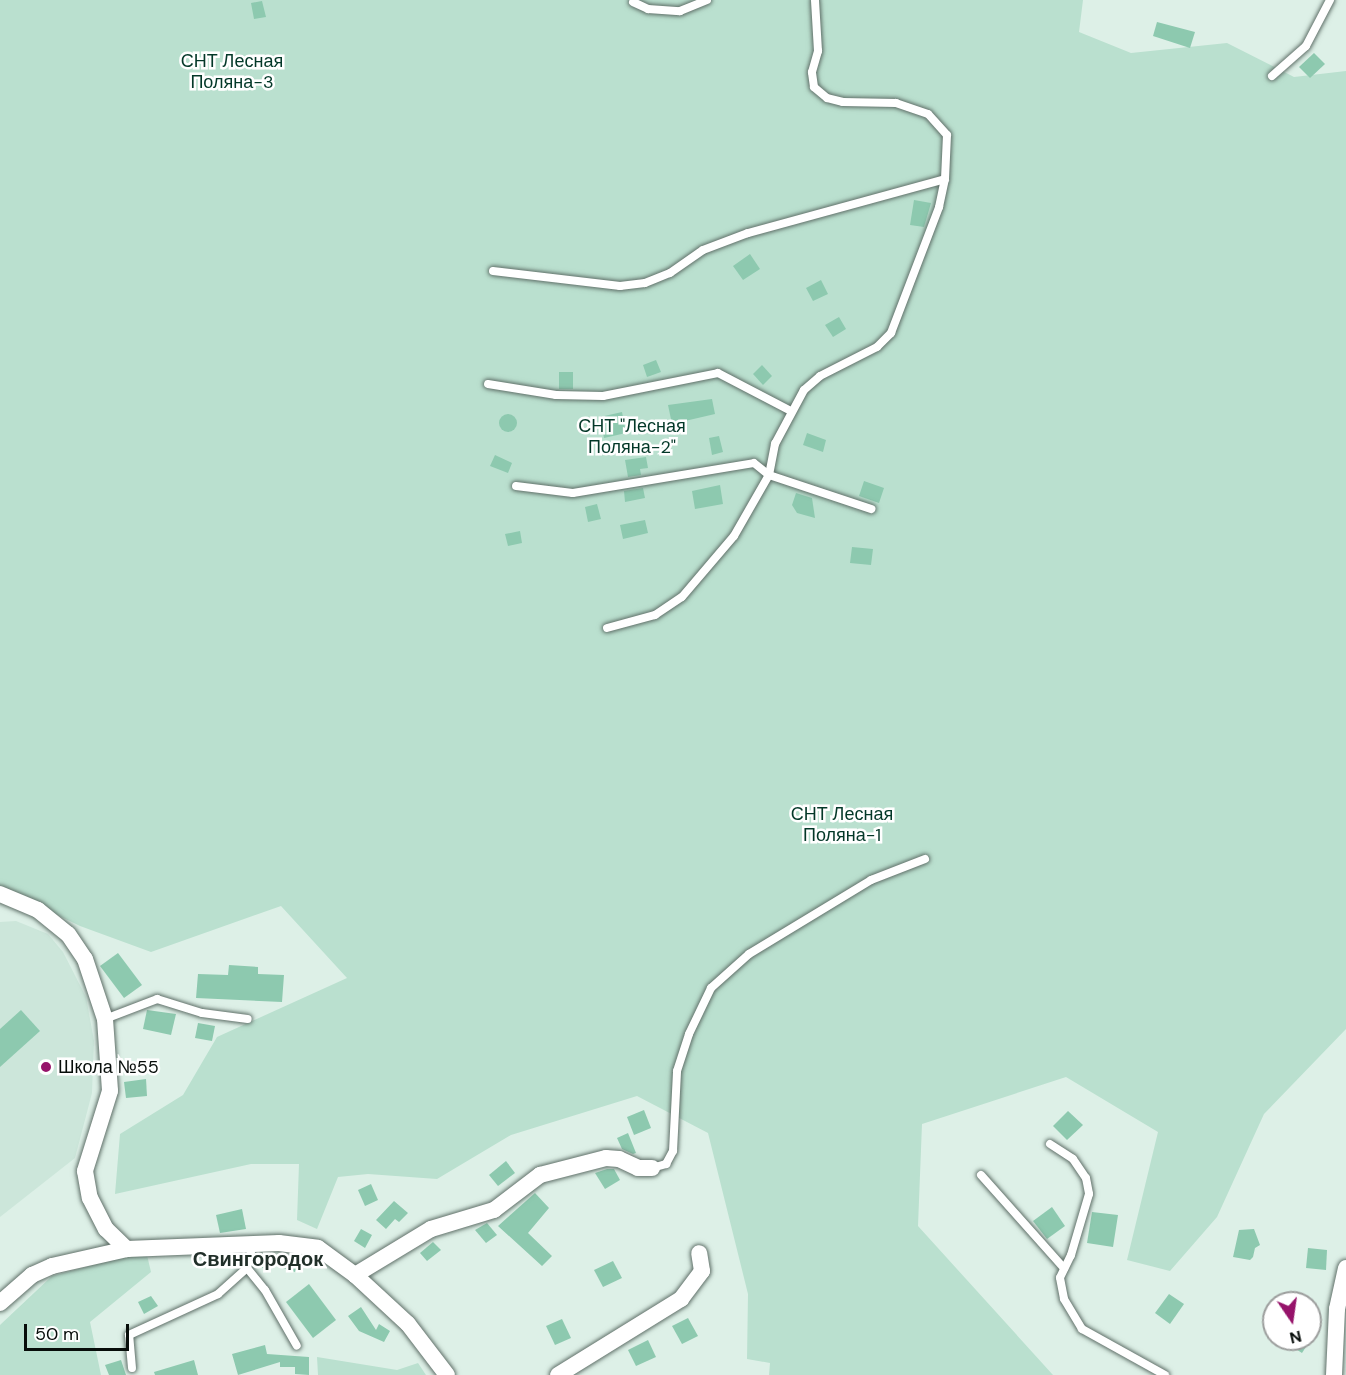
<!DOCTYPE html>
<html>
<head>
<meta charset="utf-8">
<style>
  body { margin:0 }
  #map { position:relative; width:1346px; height:1375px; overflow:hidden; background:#ddf0e7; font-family:"DM Sans",sans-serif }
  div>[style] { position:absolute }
  .built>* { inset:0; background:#cce6da }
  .green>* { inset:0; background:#bae0cf }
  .building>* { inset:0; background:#8dc9af }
  .round { border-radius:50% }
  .roads { filter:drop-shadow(0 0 2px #607069) drop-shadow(0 0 2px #607069) }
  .service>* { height:8px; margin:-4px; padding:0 4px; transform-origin:4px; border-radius:4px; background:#fff }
  .minor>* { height:16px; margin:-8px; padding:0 8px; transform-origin:8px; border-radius:8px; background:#fff }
  .dots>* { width:16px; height:16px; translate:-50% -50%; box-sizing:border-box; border:3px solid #fff; border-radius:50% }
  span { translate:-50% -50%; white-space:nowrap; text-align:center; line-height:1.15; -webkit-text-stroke:5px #fff; paint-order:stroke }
  .park-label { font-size:18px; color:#033828 }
  .poi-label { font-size:18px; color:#070d0a }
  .left { translate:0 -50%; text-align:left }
  .neighbourhood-label { font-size:20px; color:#212f29; font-weight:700 }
  .north { position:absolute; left:1262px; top:1291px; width:60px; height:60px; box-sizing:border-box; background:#fff; border:2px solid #9c9e9d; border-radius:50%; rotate:167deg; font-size:16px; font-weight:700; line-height:24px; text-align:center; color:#070d0a }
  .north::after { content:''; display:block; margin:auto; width:21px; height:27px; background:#96136a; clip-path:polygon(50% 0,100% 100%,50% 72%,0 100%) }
  .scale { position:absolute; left:24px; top:1324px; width:105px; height:27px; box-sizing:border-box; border:3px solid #070d0a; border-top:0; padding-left:8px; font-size:18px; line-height:21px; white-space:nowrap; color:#070d0a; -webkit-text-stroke:4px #fff; paint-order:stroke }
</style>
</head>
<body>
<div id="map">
  <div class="built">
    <i style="clip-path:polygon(16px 921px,48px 934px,63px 952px,86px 997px,94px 1041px,92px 1093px,75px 1158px,0 1217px,0 922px)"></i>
  </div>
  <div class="green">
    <i style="clip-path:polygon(0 0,1083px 0,1079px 32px,1131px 53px,1227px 43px,1294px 77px,1346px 71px,1346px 1029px,1264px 1114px,1217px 1217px,1170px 1271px,1127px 1260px,1158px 1132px,1066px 1077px,922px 1124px,918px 1226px,1053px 1375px,769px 1375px,770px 1363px,747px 1359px,748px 1294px,708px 1133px,637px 1096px,511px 1135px,437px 1179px,368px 1174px,338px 1177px,317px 1229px,297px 1220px,299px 1164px,251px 1164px,115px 1194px,120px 1134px,183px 1095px,217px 1037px,347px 978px,281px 906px,151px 952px,80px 926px,0 887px)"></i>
    <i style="clip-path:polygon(146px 1251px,151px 1272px,90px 1322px,101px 1375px,0 1375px,0 1325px,52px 1276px)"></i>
    <i style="clip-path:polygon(317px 1357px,397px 1370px,418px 1363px,426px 1375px,318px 1375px)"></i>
  </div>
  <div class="building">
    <i style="clip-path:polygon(262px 1px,266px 17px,254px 19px,251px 3px)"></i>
    <i style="clip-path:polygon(1157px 22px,1195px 32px,1190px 48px,1153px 36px)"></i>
    <i style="clip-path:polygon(1314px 53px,1325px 64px,1310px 78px,1299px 67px)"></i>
    <i style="clip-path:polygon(914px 200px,931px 203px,924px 227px,910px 225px)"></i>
    <i style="clip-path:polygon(750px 254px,760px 269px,743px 280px,733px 266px)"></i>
    <i style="clip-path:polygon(821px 280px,828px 294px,813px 301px,806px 288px)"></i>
    <i style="clip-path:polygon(839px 317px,846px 329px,833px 337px,825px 325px)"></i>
    <i style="clip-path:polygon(656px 360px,661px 372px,647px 377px,643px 365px)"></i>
    <i style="clip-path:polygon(762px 365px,772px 376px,763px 385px,753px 374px)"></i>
    <i style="clip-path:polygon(559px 372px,573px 372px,573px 389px,559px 389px)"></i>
    <i style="clip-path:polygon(712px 399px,715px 414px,672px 424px,668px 405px)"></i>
    <i style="clip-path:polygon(622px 412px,626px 433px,604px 438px,600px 417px)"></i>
    <i class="round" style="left:499px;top:414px;width:18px;height:18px"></i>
    <i style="clip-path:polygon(807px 433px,826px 440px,823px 452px,803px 445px)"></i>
    <i style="clip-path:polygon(719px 436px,723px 452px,712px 455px,709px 438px)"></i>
    <i style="clip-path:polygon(495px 455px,512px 463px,508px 473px,490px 466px)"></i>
    <i style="clip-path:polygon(646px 457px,648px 468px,640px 469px,641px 475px,628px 477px,625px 460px)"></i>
    <i style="clip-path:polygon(864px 481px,884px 488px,879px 503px,859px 496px)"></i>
    <i style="clip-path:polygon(720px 485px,723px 504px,695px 509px,692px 491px)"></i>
    <i style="clip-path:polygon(643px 488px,645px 498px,625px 502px,624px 491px)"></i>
    <i style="clip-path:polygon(796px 493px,812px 498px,815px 518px,797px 513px,792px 505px)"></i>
    <i style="clip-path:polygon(597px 504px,601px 519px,588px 522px,585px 507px)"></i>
    <i style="clip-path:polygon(645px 520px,648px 533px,623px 539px,620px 525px)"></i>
    <i style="clip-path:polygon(520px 531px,522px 543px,508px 546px,505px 534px)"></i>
    <i style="clip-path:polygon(852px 547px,873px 549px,871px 565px,850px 563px)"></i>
    <i style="clip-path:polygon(118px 953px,142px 985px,124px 998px,100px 966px)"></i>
    <i style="clip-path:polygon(229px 965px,258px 967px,258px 974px,284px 975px,282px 1002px,196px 998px,198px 974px,228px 975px)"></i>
    <i style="clip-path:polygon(21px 1010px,40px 1031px,0 1067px,0 1029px)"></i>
    <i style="clip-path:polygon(147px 1010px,176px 1014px,171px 1035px,143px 1029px)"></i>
    <i style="clip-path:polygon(198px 1023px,215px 1026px,212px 1041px,195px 1038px)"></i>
    <i style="clip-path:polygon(146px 1079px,147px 1096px,126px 1098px,124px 1082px)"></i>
    <i style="clip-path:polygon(644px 1110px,651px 1128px,634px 1135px,627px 1117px)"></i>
    <i style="clip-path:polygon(1068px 1111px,1083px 1125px,1067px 1140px,1053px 1126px)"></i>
    <i style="clip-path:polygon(628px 1133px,636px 1153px,633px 1154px,622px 1149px,617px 1138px)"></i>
    <i style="clip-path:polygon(506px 1161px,515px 1173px,498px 1186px,489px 1175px)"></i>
    <i style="clip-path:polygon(607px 1169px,614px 1169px,620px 1180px,605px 1189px,595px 1173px)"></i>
    <i style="clip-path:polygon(371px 1184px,378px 1200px,365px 1206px,358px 1190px)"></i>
    <i style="clip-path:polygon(535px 1193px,549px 1208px,528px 1233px,552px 1256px,542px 1266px,498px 1226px)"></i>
    <i style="clip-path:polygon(394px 1201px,408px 1213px,399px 1222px,395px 1219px,386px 1229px,376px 1220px)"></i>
    <i style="clip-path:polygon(1052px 1207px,1065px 1226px,1047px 1239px,1033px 1221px)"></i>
    <i style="clip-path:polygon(242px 1209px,246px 1229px,220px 1233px,216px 1215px)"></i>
    <i style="clip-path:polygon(1092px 1212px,1118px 1215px,1113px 1247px,1087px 1243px)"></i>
    <i style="clip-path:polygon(487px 1223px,497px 1235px,486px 1243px,475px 1230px)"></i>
    <i style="clip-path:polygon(361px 1229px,372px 1235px,365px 1248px,354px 1241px)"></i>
    <i style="clip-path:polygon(1254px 1229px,1260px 1245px,1255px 1248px,1253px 1257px,1250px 1260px,1233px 1257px,1239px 1230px)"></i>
    <i style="clip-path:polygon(433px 1242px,441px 1250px,427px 1261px,420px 1253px)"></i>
    <i style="clip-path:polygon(1308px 1248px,1327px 1250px,1326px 1270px,1306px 1268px)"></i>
    <i style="clip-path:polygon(257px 1254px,281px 1255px,299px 1262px,295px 1272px,271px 1264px,271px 1268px,255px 1268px)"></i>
    <i style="clip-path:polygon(613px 1261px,622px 1278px,603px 1287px,594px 1270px)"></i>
    <i style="clip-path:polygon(309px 1284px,336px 1320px,313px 1338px,286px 1302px)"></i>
    <i style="clip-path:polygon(1169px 1294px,1184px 1304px,1170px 1324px,1155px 1313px)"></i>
    <i style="clip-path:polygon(151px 1296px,158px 1306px,144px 1314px,138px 1302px)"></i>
    <i style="clip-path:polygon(361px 1307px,376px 1330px,379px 1324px,390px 1331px,384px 1342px,359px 1331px,348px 1316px)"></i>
    <i style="clip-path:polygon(688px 1318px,698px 1336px,682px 1344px,672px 1326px)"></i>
    <i style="clip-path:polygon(562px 1319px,571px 1338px,555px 1345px,546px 1326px)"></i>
    <i style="clip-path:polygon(1280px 1339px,1311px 1339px,1302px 1353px)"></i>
    <i style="clip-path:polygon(648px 1340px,656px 1357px,636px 1366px,628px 1350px)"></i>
    <i style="clip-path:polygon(265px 1345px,267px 1354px,309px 1357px,309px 1375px,295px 1374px,295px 1367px,280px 1367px,280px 1362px,238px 1375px,232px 1354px)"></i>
    <i style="clip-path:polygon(121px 1360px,126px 1375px,109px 1375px,105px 1365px)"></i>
    <i style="clip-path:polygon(194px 1360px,198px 1375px,155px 1375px,154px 1372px)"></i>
  </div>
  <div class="roads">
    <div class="service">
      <i style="left:633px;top:2px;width:17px;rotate:25deg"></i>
      <i style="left:648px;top:9px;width:32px;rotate:4deg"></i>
      <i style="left:680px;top:11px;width:29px;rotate:-22deg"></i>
      <i style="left:1272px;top:76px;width:45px;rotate:-41.4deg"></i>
      <i style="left:1306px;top:46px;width:52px;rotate:-62.4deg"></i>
      <i style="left:493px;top:271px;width:128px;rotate:6.7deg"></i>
      <i style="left:620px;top:286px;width:25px;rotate:-7deg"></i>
      <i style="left:645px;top:283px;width:27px;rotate:-22deg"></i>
      <i style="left:670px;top:273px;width:40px;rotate:-34.9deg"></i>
      <i style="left:703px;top:250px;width:48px;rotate:-20.7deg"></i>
      <i style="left:748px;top:233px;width:204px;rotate:-15.3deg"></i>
      <i style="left:488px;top:384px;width:69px;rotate:9.2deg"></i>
      <i style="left:556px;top:395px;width:47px;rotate:1.2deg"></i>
      <i style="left:603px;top:396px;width:117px;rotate:-11.3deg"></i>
      <i style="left:718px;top:373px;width:80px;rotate:27.5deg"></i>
      <i style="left:516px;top:486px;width:57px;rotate:7deg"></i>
      <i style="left:573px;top:493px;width:183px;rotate:-9.4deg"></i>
      <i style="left:754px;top:463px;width:19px;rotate:39deg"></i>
      <i style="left:769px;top:475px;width:32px;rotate:-79deg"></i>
      <i style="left:775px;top:444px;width:61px;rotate:-61.8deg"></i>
      <i style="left:804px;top:390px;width:21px;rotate:-41deg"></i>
      <i style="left:820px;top:376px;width:64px;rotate:-27deg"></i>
      <i style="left:877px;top:347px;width:20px;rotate:-45deg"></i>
      <i style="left:891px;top:333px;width:135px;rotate:-69.1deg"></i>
      <i style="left:939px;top:207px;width:29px;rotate:-78deg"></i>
      <i style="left:945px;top:179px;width:44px;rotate:-87.4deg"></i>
      <i style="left:947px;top:135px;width:28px;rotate:-132deg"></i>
      <i style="left:928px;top:114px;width:34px;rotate:-161deg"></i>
      <i style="left:896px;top:103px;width:53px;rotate:-178.9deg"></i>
      <i style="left:843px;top:102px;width:16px;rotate:-166deg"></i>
      <i style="left:827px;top:98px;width:17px;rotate:-140deg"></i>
      <i style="left:814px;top:87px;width:15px;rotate:-98deg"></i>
      <i style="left:812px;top:72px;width:22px;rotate:-74deg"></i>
      <i style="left:818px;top:51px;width:51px;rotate:-93.4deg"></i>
      <i style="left:607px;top:628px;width:50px;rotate:-15.2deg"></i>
      <i style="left:655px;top:615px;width:32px;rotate:-34deg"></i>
      <i style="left:682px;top:597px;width:80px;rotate:-49.6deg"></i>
      <i style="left:734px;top:536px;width:70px;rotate:-60.2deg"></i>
      <i style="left:769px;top:475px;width:108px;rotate:18.4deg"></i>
      <i style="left:105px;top:1019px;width:56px;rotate:-21deg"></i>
      <i style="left:157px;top:999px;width:47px;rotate:17.3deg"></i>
      <i style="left:202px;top:1013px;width:46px;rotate:7.4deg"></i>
      <i style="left:1050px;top:1144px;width:27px;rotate:33deg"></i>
      <i style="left:1073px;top:1159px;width:23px;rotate:56deg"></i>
      <i style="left:1086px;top:1178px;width:16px;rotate:79deg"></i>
      <i style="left:1089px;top:1194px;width:64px;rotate:106.4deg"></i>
      <i style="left:1071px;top:1255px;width:25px;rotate:116deg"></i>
      <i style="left:1060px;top:1278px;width:21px;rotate:79deg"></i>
      <i style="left:1064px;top:1299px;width:35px;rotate:59deg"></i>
      <i style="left:1082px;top:1329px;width:95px;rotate:29deg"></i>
      <i style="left:652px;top:1168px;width:15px;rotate:-16deg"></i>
      <i style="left:666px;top:1164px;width:15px;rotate:-62deg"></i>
      <i style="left:673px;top:1151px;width:80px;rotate:-87.1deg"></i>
      <i style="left:677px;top:1071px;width:39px;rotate:-72deg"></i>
      <i style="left:689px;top:1034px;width:51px;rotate:-64.4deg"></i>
      <i style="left:711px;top:988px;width:51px;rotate:-41.8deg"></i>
      <i style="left:749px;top:954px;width:143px;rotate:-31.2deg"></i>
      <i style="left:871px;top:880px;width:58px;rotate:-21.3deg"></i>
      <i style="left:981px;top:1175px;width:125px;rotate:48.3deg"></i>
      <i style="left:247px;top:1268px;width:28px;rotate:51deg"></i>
      <i style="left:265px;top:1290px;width:64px;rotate:60.3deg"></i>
      <i style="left:132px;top:1368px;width:33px;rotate:-95deg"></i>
      <i style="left:129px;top:1335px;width:98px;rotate:-24.7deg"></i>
      <i style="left:218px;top:1294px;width:39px;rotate:-42deg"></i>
      <i style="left:247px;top:1268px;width:25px;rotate:-76deg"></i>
    </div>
    <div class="minor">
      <i style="left:0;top:894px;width:41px;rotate:22.8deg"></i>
      <i style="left:38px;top:910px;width:38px;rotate:39deg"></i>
      <i style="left:68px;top:934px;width:30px;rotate:56deg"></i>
      <i style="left:85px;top:959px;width:63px;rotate:71.6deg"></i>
      <i style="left:105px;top:1019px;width:72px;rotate:86deg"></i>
      <i style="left:110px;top:1091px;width:84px;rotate:107.4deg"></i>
      <i style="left:85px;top:1171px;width:27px;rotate:80deg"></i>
      <i style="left:90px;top:1198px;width:35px;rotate:63deg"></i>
      <i style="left:106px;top:1229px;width:29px;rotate:44deg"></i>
      <i style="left:355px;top:1275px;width:89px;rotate:-31.2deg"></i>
      <i style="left:431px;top:1229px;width:66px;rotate:-16.8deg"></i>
      <i style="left:494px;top:1210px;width:58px;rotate:-37.3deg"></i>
      <i style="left:540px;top:1175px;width:68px;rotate:-14.4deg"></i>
      <i style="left:606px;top:1158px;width:13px;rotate:4deg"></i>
      <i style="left:619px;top:1159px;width:21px;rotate:25deg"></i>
      <i style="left:638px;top:1168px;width:14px"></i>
      <i style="left:0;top:1303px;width:43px;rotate:-41.2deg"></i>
      <i style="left:32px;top:1275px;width:22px;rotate:-24deg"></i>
      <i style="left:52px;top:1266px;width:77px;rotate:-12.8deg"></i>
      <i style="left:127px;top:1249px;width:152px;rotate:-2.3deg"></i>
      <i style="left:279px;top:1243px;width:39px;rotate:7deg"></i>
      <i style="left:318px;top:1248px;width:46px;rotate:36.1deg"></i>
      <i style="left:355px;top:1275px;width:72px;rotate:42.8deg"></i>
      <i style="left:408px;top:1324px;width:64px;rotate:52.6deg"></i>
      <i style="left:558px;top:1375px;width:145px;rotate:-31.7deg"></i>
      <i style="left:681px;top:1299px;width:35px;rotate:-53deg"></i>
      <i style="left:702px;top:1271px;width:18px;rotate:-99deg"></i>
      <i style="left:1334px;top:1375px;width:66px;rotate:-87.4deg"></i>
      <i style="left:1337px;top:1309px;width:42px;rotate:-77.6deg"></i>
    </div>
  </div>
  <div class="dots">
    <i style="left:46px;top:1067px;background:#96136a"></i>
  </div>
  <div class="park-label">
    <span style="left:232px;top:72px">СНТ Лесная<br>Поляна-3</span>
    <span style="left:632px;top:437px">СНТ "Лесная<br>Поляна-2"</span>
    <span style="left:842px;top:825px">СНТ Лесная<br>Поляна-1</span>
  </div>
  <div class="poi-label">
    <span class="left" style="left:58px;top:1067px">Школа №55</span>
  </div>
  <div class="neighbourhood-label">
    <span style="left:258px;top:1259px">Свингородок</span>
  </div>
  <div class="north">N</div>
  <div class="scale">50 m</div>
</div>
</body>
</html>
